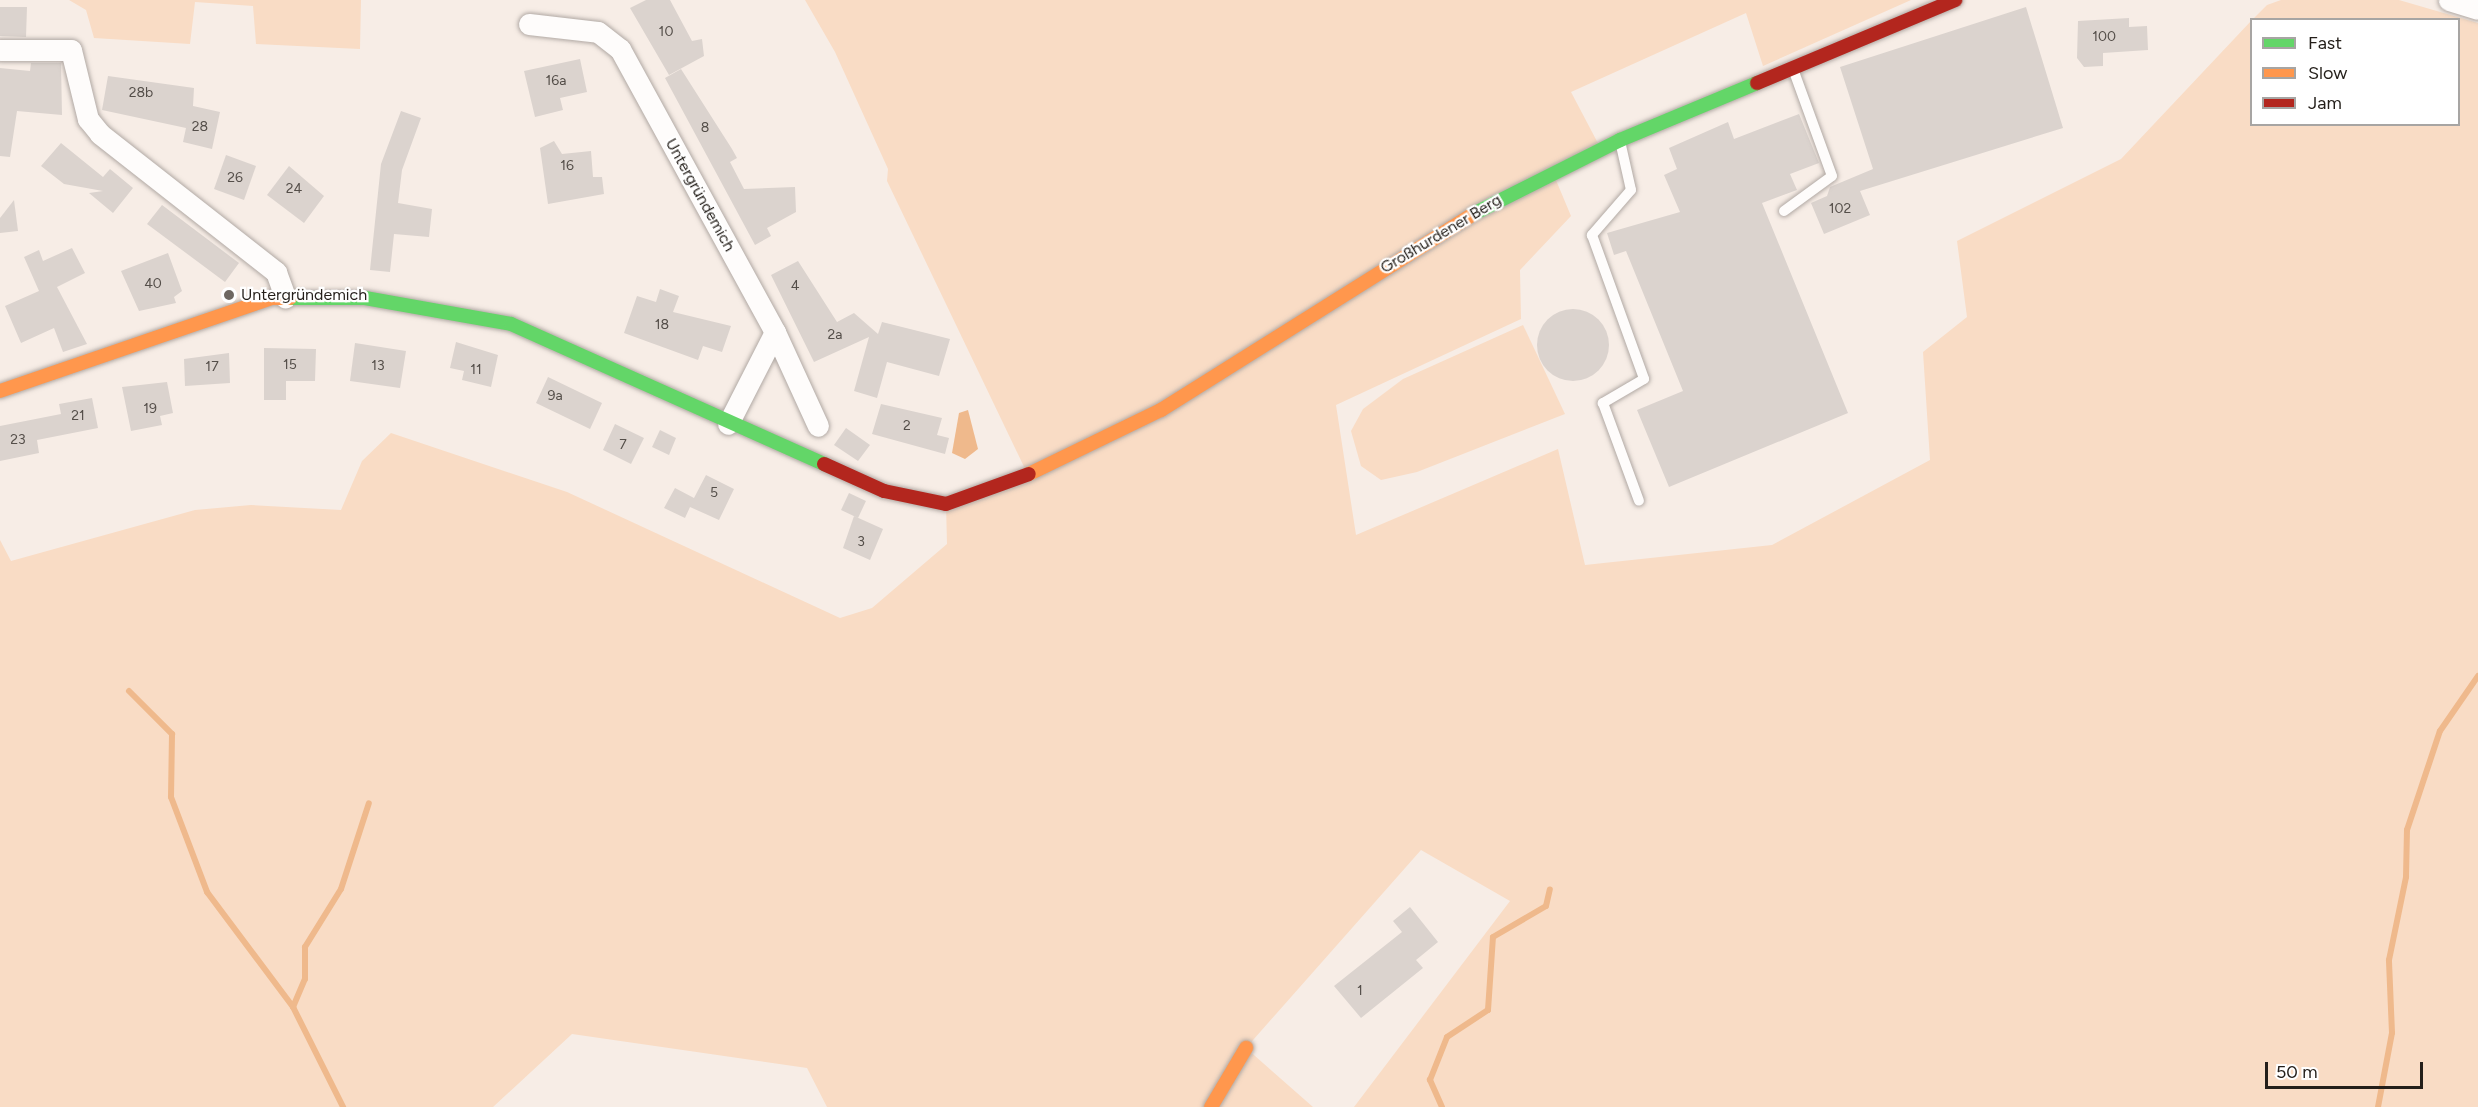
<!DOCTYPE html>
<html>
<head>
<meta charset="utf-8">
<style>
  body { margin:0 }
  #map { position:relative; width:2478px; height:1107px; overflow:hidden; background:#f7ede6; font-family:Figtree,sans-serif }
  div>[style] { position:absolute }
  .green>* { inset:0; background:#f9dcc5 }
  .water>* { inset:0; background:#efb98c }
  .stream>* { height:6px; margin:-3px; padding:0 3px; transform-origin:3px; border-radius:3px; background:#efb98c }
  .building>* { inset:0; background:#dbd3ce }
  .round { border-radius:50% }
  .roads { filter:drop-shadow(0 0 2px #b1a9a4) drop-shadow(0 0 2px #b1a9a4) }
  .lane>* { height:10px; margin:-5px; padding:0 5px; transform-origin:5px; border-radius:5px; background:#fefcfb }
  .street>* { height:21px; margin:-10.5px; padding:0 10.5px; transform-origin:10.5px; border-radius:10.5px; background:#fefcfb }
  .fast>* { height:14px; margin:-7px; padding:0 7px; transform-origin:7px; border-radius:7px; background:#63d668 }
  .slow>* { height:14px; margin:-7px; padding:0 7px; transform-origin:7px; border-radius:7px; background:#ff974d }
  .jam>* { height:14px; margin:-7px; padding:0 7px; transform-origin:7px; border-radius:7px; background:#b3261e }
  .dots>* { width:16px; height:16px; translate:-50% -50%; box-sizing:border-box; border:3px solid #fff; border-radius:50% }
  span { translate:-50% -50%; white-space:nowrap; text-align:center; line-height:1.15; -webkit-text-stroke:4.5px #fff; paint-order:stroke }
  .number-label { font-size:14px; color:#544e49 }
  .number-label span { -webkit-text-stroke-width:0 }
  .street-label { font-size:16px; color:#241f1a }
  .poi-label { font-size:16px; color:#241f1a }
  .left { translate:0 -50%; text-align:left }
  .legend { position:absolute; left:2250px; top:18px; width:210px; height:108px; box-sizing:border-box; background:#fff; border:2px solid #a7a5a3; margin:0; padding:8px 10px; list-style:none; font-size:18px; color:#241f1a }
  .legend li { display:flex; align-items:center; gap:12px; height:30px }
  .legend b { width:30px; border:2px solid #a7a5a3 }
  .scale { position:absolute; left:2265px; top:1062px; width:158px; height:27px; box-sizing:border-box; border:3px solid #241f1a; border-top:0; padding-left:8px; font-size:18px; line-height:21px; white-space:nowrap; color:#241f1a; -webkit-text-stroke:4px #fff; paint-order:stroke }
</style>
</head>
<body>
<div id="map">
  <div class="green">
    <i style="clip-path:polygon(69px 0,361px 0,360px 49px,256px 44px,253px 6px,195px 2px,190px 44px,94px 38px,86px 10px)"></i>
    <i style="clip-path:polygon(805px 0,1911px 0,1763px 66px,1746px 13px,1571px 92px,1601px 149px,1553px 173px,1571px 216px,1520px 270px,1521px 319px,1336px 405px,1356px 535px,1558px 449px,1585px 565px,1772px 545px,1930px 460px,1923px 352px,1967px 317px,1957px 241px,2121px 159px,2251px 21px,2252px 124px,2458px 124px,2458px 20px,2253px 19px,2267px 5px,2281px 0,2399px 0,2478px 23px,2478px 1107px,1354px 1107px,1510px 901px,1421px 850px,1246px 1048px,1313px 1107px,827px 1107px,807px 1068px,572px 1034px,493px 1107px,0 1107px,0 540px,11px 561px,195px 510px,251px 505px,341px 510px,362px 461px,391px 433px,567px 492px,840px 618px,872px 608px,947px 544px,946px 504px,1028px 475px,887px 181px,888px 169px,835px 52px)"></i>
    <i style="clip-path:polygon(1523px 325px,1565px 414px,1417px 472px,1381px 480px,1361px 466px,1351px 431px,1363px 409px,1403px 379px)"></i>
  </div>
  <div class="water">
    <i style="clip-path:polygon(968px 410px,978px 449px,965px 459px,952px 453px,959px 413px)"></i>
  </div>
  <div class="stream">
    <i style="left:129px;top:691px;width:61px;rotate:45deg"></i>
    <i style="left:172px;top:734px;width:63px;rotate:90.9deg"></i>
    <i style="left:171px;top:797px;width:102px;rotate:69.2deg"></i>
    <i style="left:207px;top:892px;width:144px;rotate:53.2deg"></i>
    <i style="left:293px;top:1007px;width:112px;rotate:63.4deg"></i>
    <i style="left:293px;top:1007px;width:30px;rotate:-67deg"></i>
    <i style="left:305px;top:979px;width:32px;rotate:-90deg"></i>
    <i style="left:305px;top:947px;width:68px;rotate:-58.2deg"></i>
    <i style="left:341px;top:889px;width:90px;rotate:-72deg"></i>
    <i style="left:1442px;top:1107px;width:30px;rotate:-114deg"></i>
    <i style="left:1430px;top:1080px;width:46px;rotate:-68.4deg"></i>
    <i style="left:1447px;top:1037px;width:49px;rotate:-33.4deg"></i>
    <i style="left:1488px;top:1010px;width:73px;rotate:-86.1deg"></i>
    <i style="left:1493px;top:937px;width:61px;rotate:-30.3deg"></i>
    <i style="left:1546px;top:906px;width:17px;rotate:-77deg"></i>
    <i style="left:2378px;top:1107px;width:75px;rotate:-79.3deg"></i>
    <i style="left:2392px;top:1033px;width:73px;rotate:-92.4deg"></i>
    <i style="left:2389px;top:960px;width:85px;rotate:-78.4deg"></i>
    <i style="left:2406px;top:877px;width:47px;rotate:-88.8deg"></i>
    <i style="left:2407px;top:830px;width:104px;rotate:-71.6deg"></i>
    <i style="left:2440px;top:731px;width:67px;rotate:-55.4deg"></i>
  </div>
  <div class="building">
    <i style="clip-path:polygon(646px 0,670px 0,692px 41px,702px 39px,704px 56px,669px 75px,630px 8px)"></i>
    <i style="clip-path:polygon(0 7px,27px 7px,26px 37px,0 36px)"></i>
    <i style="clip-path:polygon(2026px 7px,2063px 128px,1860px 191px,1870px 215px,1824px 234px,1811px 203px,1827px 196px,1830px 187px,1873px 169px,1840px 67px)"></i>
    <i style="clip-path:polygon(2129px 18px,2129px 27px,2147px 26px,2148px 50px,2103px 53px,2103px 66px,2084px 67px,2077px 58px,2078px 21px)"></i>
    <i style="clip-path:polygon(580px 59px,587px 92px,560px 98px,563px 110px,535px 117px,524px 71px)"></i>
    <i style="clip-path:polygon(31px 63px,61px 63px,62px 115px,17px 111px,10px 157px,0 156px,0 68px,30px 71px)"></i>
    <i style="clip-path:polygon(681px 69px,732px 149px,737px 158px,730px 162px,744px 189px,795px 187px,796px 212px,767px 228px,771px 236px,755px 245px,665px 78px)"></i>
    <i style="clip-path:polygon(108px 76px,194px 88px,193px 106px,220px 112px,212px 149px,183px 142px,186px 128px,102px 110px)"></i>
    <i style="clip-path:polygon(401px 111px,421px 118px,402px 170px,398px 203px,432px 209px,429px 237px,394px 234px,390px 272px,370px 270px,381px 164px)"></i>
    <i style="clip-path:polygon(1799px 114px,1819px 163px,1790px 174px,1797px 190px,1762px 203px,1848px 413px,1669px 487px,1637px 410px,1683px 391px,1626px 251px,1614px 255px,1607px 233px,1680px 212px,1664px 175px,1677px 169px,1669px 148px,1728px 122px,1734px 139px)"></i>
    <i style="clip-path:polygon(554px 141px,562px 154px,591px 151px,593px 177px,602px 177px,604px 194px,548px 204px,540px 148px)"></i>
    <i style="clip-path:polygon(61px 143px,103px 177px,110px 169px,133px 188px,113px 213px,89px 193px,103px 191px,64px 184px,41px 166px)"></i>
    <i style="clip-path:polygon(226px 155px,256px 166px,244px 200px,214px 189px)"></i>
    <i style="clip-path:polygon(289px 166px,324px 196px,304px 223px,267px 195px)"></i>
    <i style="clip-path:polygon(14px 200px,18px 231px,0 233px,0 218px)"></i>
    <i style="clip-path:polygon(162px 205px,239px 263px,225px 282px,147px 224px)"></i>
    <i style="clip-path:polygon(72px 248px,85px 273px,57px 287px,87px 344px,63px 352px,54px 328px,21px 343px,5px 306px,39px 291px,24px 257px,39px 250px,43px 261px)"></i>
    <i style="clip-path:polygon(168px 253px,182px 291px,174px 297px,176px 303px,139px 311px,121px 271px)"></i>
    <i style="clip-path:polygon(798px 261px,837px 322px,854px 313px,878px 334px,882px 322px,950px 339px,939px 376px,887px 362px,877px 398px,854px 391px,869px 337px,814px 362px,771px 275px)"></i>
    <i style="clip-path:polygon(660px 289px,679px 296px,673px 312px,731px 326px,722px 352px,703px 346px,698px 360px,624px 333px,637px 296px,656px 302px)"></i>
    <i class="round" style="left:1537px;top:309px;width:72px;height:72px"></i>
    <i style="clip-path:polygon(456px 342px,498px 355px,491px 387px,462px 380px,464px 371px,450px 368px)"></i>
    <i style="clip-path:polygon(355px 343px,406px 351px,400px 388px,350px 381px)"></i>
    <i style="clip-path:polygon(264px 348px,316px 349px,315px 381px,286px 381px,286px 400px,264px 400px)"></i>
    <i style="clip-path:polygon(229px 353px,230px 383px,185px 386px,184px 359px)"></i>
    <i style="clip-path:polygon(548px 377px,602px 403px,590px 429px,536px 403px)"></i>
    <i style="clip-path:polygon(167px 382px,173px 413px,160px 416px,162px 425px,131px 431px,122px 387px)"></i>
    <i style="clip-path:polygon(92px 398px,98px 428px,37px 440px,39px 453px,0 461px,0 426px,61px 414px,59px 404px)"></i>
    <i style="clip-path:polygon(881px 404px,942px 418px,937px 435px,949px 438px,945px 454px,872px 434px)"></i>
    <i style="clip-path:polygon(615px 424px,644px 438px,631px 464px,603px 450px)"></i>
    <i style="clip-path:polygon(846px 428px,870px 445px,858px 461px,834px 445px)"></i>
    <i style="clip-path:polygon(660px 430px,676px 438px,669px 455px,652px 447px)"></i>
    <i style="clip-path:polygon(706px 475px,734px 489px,719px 520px,690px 507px,685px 518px,664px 508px,675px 488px,694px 498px)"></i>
    <i style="clip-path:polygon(849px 493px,866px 501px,858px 518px,841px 510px)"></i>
    <i style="clip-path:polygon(854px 516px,883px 529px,870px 560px,843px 548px)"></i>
    <i style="clip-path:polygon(1410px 907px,1438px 942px,1416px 960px,1423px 968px,1361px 1018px,1334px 986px,1402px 932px,1393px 921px)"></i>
  </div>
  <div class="roads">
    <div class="lane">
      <i style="left:1620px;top:141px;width:50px;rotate:77.3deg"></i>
      <i style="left:1631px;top:190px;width:60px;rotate:130.9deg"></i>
      <i style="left:1592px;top:235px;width:153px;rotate:70.1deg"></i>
      <i style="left:1644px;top:379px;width:48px;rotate:149.7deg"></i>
      <i style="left:1603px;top:403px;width:104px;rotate:69.8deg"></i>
      <i style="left:1784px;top:211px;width:59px;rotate:-36.1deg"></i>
      <i style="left:1832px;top:176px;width:114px;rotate:-110deg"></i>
    </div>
    <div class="street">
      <i style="left:2449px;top:0;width:30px;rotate:17deg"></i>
      <i style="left:529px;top:24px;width:69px;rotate:6.6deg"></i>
      <i style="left:598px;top:32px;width:28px;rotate:38deg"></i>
      <i style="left:620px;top:49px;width:323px;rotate:61.3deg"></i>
      <i style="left:775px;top:332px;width:103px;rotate:117.1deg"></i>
      <i style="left:0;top:50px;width:71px"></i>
      <i style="left:71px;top:50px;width:71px;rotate:76.2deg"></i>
      <i style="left:88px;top:119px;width:19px;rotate:51deg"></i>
      <i style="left:100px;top:134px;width:224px;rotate:38.1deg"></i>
      <i style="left:276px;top:272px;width:27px;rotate:70deg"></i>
      <i style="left:775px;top:332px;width:103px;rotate:65.4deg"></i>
    </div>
    <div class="fast">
      <i style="left:1473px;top:214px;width:165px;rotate:-26.7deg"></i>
      <i style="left:1620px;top:140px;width:148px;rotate:-22.6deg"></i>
      <i style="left:290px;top:298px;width:75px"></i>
      <i style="left:365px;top:298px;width:148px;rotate:10.1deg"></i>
      <i style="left:511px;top:324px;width:343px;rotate:24.1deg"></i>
    </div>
    <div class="slow">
      <i style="left:0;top:391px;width:287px;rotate:-18.9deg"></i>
      <i style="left:271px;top:298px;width:19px"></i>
      <i style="left:1029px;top:474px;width:147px;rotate:-25.9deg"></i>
      <i style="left:1161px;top:410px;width:368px;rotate:-32.1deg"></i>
      <i style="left:1211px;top:1107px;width:69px;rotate:-59.3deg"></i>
    </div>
    <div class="jam">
      <i style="left:1757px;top:83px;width:215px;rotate:-22.7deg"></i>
      <i style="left:824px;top:464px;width:66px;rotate:24.2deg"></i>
      <i style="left:884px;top:491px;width:63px;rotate:11.8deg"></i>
      <i style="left:946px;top:504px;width:88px;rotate:-19.9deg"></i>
    </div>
  </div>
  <div class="dots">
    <i style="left:229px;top:295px;background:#6e6761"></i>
  </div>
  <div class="number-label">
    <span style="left:666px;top:32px">10</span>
    <span style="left:2104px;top:37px">100</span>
    <span style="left:556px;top:81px">16a</span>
    <span style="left:141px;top:93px">28b</span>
    <span style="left:200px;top:127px">28</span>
    <span style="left:705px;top:128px">8</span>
    <span style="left:567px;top:166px">16</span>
    <span style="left:235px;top:178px">26</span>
    <span style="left:294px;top:189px">24</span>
    <span style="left:1840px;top:209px">102</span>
    <span style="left:153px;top:284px">40</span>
    <span style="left:795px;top:286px">4</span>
    <span style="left:662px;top:325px">18</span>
    <span style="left:835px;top:335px">2a</span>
    <span style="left:290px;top:365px">15</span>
    <span style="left:378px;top:366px">13</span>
    <span style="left:212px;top:367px">17</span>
    <span style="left:476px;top:370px">11</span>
    <span style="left:555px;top:396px">9a</span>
    <span style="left:150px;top:409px">19</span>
    <span style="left:78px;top:416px">21</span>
    <span style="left:907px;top:426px">2</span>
    <span style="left:18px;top:440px">23</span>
    <span style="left:623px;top:445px">7</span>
    <span style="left:714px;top:493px">5</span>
    <span style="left:861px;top:542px">3</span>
    <span style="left:1360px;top:991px">1</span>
  </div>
  <div class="street-label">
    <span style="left:700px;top:195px;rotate:61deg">Untergründemich</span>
    <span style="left:1441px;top:234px;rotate:-31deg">Großhurdener Berg</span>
  </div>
  <div class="poi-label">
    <span class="left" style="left:241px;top:295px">Untergründemich</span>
  </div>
  <ul class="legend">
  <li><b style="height:8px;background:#63d668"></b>Fast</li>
  <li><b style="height:8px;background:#ff974d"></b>Slow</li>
  <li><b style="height:8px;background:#b3261e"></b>Jam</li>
  </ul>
  <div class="scale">50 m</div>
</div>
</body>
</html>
